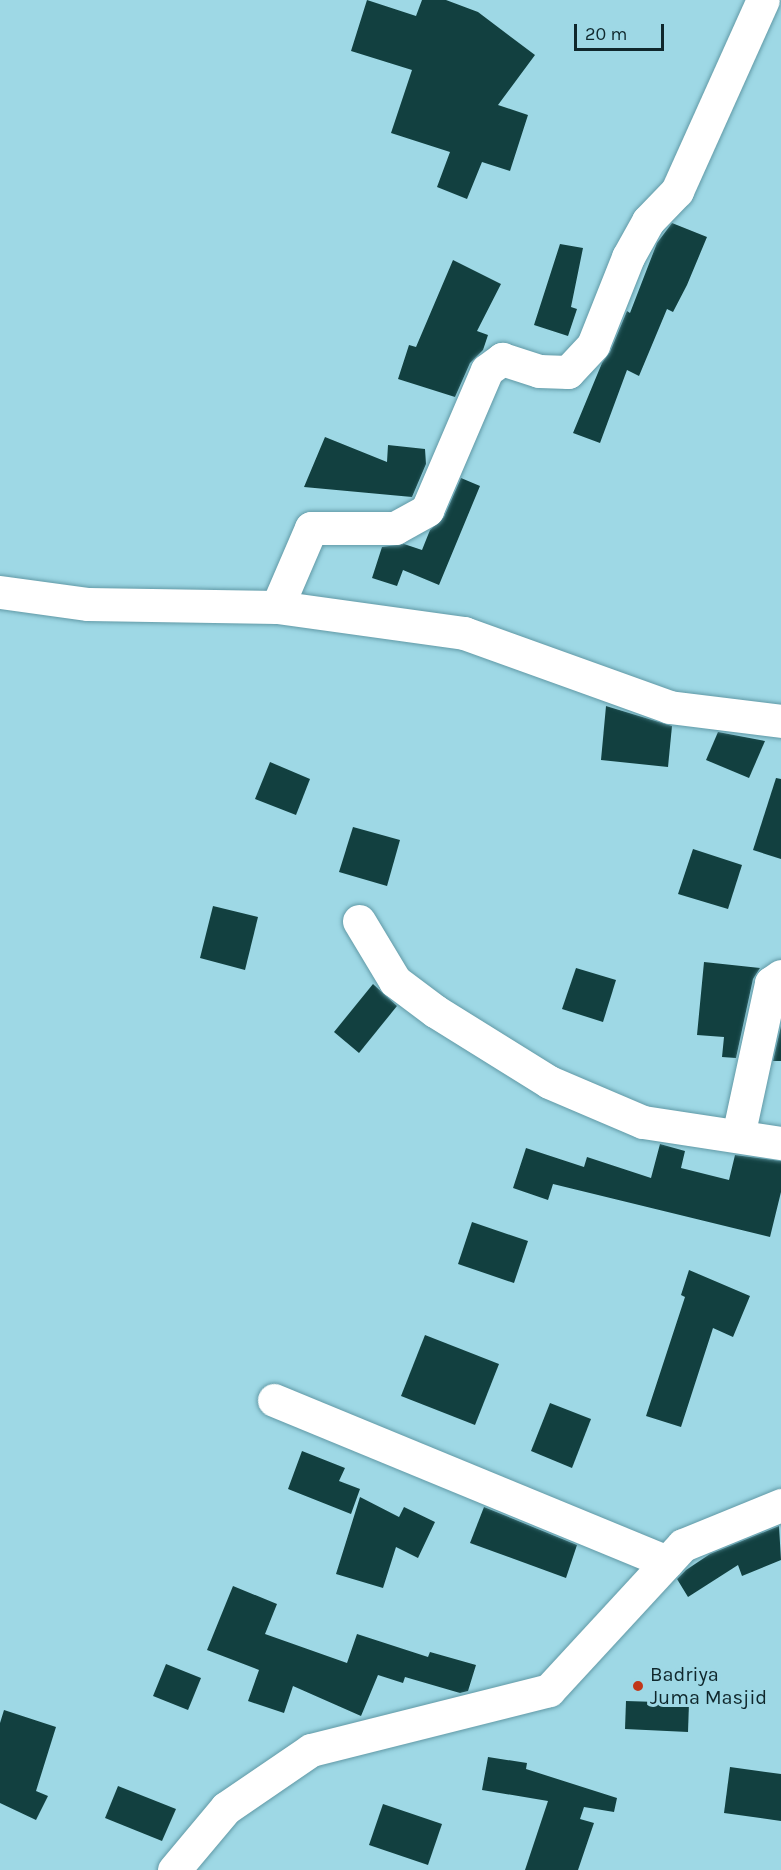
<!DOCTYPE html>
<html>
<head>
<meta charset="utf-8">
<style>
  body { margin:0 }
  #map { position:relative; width:781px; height:1870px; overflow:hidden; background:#9ed8e5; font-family:Karla,sans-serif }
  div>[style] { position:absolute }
  .building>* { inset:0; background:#124040 }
  .roads { filter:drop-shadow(0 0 2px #6199a6) drop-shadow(0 0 2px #6199a6) }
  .minor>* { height:33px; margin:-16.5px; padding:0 16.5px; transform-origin:16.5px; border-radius:16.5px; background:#fff }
  .dots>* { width:16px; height:16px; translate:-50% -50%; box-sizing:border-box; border:3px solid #9ed8e5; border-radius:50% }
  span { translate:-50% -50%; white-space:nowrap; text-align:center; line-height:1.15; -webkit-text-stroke:6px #9ed8e5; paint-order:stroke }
  .poi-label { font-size:20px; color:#0f272c }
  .left { translate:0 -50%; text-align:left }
  .scale { position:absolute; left:574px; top:24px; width:90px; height:27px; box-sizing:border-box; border:3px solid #0f272c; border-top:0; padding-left:8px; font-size:18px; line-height:21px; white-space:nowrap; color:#0f272c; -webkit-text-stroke:4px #9ed8e5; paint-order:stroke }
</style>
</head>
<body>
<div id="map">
  <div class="building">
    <i style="clip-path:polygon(367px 0,416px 16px,422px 0,446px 0,478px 12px,535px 55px,498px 105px,528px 115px,510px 171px,482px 162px,467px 199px,437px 187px,450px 152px,391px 133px,412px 70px,351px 51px)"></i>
    <i style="clip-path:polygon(672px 223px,707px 237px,687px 285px,673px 312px,667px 309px,639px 376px,627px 370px,600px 443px,573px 433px,602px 363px,610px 352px,627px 311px,630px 313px,657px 243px)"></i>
    <i style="clip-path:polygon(560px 244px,583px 248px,571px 307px,577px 309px,568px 336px,534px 325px)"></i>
    <i style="clip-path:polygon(453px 260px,501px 284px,477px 331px,488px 335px,483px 350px,470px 363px,455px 397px,398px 379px,409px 345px,416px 347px)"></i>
    <i style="clip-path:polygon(325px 437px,387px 462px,388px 445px,425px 449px,426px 464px,412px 497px,304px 487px)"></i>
    <i style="clip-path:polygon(461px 478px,480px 486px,439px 585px,403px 570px,397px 586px,372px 578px,382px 547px,404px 544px,422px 550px,430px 530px,444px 517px)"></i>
    <i style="clip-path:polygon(606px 706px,672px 726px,668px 767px,601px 760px)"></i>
    <i style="clip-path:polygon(718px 732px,765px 741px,749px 778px,706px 760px)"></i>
    <i style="clip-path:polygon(270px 762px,310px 779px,296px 815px,255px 799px)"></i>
    <i style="clip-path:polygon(776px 778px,781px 779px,781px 859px,753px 850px)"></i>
    <i style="clip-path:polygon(353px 827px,400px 840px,387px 886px,339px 872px)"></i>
    <i style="clip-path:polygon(693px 849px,742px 865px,728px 909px,678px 894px)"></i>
    <i style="clip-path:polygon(213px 906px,258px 917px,245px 970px,200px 958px)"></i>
    <i style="clip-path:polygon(704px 962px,760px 968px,753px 979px,736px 1058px,722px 1057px,724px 1037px,697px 1035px)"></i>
    <i style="clip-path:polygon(576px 968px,616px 980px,603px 1022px,562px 1009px)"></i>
    <i style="clip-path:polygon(373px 984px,397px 1006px,359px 1053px,334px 1032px)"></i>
    <i style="clip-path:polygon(781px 1026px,781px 1061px,773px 1061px)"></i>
    <i style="clip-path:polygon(660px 1144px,685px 1151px,681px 1168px,729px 1180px,735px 1155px,781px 1161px,781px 1192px,770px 1237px,553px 1184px,548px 1200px,513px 1188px,526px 1148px,584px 1167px,587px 1157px,651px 1178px)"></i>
    <i style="clip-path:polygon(472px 1222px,528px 1241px,514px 1283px,458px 1264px)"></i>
    <i style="clip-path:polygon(689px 1270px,750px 1296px,733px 1337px,713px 1328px,681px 1427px,646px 1416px,685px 1297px,681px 1295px)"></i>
    <i style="clip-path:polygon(425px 1335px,499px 1364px,475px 1425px,401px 1396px)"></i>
    <i style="clip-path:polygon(550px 1403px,591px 1419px,572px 1468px,531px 1451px)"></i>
    <i style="clip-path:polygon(302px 1451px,345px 1468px,339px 1481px,360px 1489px,351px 1514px,288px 1489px)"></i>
    <i style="clip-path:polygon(360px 1497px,399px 1517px,404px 1507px,435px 1522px,418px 1558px,396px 1547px,383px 1588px,336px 1574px)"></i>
    <i style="clip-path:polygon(484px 1507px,577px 1545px,566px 1578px,470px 1543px)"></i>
    <i style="clip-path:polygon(779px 1526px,781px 1560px,742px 1576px,738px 1565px,688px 1597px,677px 1579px,686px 1570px,710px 1554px)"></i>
    <i style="clip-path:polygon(233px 1586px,277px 1604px,265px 1634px,347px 1663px,357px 1634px,428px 1657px,430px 1652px,476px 1665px,468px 1691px,460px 1693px,405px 1677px,403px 1683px,378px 1675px,361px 1716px,293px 1686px,284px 1713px,248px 1701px,259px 1670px,207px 1650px)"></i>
    <i style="clip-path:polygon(166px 1664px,201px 1678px,188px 1710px,153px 1696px)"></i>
    <i style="clip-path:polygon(626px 1701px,689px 1703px,688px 1732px,625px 1729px)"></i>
    <i style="clip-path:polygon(4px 1710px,56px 1727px,36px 1791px,48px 1796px,36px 1820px,0 1803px,0 1723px)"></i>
    <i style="clip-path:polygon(488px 1757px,527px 1763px,526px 1769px,617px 1798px,614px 1812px,584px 1807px,580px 1819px,594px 1823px,578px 1870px,525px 1870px,548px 1801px,482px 1790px)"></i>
    <i style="clip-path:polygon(730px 1767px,781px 1774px,781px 1821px,724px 1813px)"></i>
    <i style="clip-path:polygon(118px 1786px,176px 1809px,162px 1841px,105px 1818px)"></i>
    <i style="clip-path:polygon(383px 1804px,442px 1824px,428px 1865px,369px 1845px)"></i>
  </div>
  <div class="roads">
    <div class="minor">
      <i style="left:0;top:592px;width:89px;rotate:7.8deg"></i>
      <i style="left:88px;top:604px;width:189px;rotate:0.9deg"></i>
      <i style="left:277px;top:607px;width:86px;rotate:-66.7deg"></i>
      <i style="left:311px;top:528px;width:84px"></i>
      <i style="left:395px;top:528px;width:37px;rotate:-29deg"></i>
      <i style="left:427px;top:510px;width:152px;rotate:-66.8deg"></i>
      <i style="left:487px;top:370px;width:19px;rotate:-36deg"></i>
      <i style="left:502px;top:359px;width:39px;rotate:18deg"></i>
      <i style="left:539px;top:371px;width:29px;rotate:2deg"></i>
      <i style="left:568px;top:372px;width:37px;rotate:-47deg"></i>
      <i style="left:593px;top:345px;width:95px;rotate:-68.3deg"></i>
      <i style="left:628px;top:257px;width:41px;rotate:-60.9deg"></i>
      <i style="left:648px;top:221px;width:42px;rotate:-46deg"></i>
      <i style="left:677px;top:191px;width:209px;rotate:-65.8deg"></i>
      <i style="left:277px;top:607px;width:189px;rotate:7.9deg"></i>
      <i style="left:464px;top:633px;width:218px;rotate:19.8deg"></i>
      <i style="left:669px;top:707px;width:113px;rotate:7.1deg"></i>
      <i style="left:359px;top:921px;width:70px;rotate:59deg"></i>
      <i style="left:395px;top:981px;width:50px;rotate:36.9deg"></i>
      <i style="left:435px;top:1011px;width:134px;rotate:31.9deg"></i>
      <i style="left:549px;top:1082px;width:102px;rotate:23.1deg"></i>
      <i style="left:643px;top:1122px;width:140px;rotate:8.7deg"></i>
      <i style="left:738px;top:1136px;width:157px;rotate:-77.8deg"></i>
      <i style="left:771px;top:983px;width:12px;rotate:-35deg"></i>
      <i style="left:274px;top:1400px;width:425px;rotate:22.4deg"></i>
      <i style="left:174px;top:1870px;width:81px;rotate:-50deg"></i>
      <i style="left:226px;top:1808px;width:103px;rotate:-34.3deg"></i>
      <i style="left:311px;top:1750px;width:245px;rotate:-14.1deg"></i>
      <i style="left:549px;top:1690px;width:197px;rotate:-47.3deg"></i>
      <i style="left:683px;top:1545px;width:106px;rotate:-22.2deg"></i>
    </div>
  </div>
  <div class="dots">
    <i style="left:638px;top:1686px;background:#c13719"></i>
  </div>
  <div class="poi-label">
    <span class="left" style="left:650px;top:1686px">Badriya<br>Juma Masjid</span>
  </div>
  <div class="scale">20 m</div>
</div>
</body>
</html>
